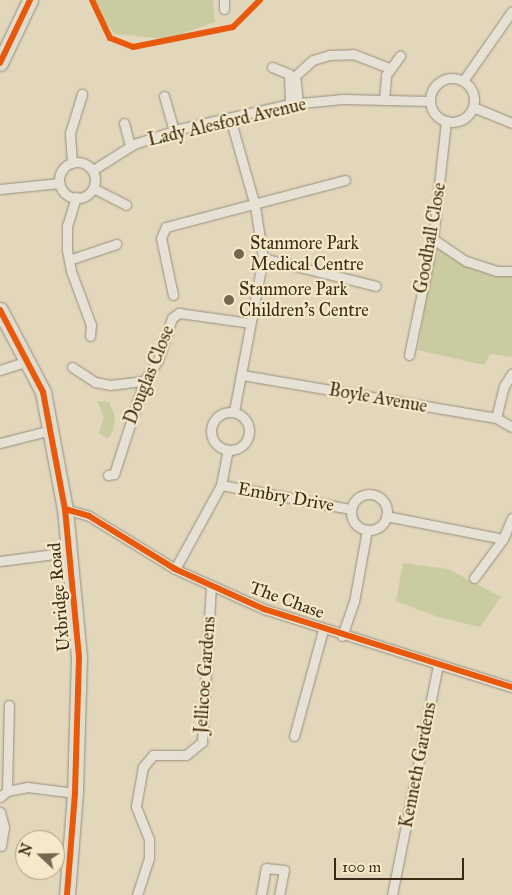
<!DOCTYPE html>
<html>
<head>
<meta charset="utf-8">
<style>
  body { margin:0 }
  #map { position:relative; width:512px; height:895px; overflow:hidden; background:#e2d7bb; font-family:"IM FELL Great Primer",serif }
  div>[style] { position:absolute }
  .green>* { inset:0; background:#cbcba1 }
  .roads { filter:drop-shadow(0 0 1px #978e7d) drop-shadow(0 0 1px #978e7d) }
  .minor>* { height:9px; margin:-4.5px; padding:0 4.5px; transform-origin:4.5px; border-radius:4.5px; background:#e6e1d4 }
  .minor>.ring { margin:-4.5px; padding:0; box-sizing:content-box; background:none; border:9px solid #e6e1d4; border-radius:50% }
  .primary>* { height:15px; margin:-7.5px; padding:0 7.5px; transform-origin:7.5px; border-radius:7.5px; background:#e2dccc }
  .cycleway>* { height:6px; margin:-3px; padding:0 3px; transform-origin:3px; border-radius:3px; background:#e8590c }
  .dots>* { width:14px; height:14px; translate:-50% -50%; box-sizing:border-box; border:2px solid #f6e9c9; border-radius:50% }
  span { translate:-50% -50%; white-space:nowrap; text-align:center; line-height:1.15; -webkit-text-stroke:4.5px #f6e9c9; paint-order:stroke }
  .street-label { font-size:18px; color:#3a2915 }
  .poi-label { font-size:18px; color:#3a2915 }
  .left { translate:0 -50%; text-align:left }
  .north { position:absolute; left:15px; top:830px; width:50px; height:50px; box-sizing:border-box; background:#f6e9c9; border:1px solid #ab9c81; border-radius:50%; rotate:291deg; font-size:14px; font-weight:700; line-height:20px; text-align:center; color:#3a2915 }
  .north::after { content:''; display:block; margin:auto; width:18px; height:22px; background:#75664f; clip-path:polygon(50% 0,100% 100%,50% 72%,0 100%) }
  .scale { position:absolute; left:334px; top:858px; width:130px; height:22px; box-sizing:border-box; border:2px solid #3a2915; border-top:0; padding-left:6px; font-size:15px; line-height:18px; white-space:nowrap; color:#3a2915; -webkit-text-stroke:4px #f6e9c9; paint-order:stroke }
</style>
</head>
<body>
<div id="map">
  <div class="green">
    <i style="clip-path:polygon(94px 0,213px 0,215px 22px,167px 39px,115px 34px,96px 10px)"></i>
    <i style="clip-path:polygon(440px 248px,471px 268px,512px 275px,512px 357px,490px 354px,484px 365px,418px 350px,431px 267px)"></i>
    <i style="clip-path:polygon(97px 401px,109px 402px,115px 416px,113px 431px,107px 439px,99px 433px,104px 417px)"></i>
    <i style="clip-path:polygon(403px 563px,448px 569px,501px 597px,480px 627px,438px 617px,396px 601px)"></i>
  </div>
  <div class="roads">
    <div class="minor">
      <i style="left:224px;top:0;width:9px;rotate:90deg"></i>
      <i style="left:272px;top:67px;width:18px;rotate:22deg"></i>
      <i style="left:289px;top:74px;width:30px;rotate:88deg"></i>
      <i class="ring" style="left:430px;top:78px;width:35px;height:35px"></i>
      <i style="left:463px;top:81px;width:85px;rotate:-55deg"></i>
      <i style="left:164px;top:96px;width:36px;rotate:74deg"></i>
      <i style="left:384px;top:100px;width:25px;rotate:-85deg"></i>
      <i style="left:386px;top:75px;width:24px;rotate:-54deg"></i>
      <i style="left:298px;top:103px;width:27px;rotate:-96deg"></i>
      <i style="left:295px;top:76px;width:24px;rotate:-42deg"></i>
      <i style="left:313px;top:60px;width:17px;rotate:-17deg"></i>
      <i style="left:329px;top:55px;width:24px;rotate:-2deg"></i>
      <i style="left:353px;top:54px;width:40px;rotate:21deg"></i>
      <i style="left:473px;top:107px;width:42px;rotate:22.3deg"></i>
      <i style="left:230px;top:118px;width:91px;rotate:74.1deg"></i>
      <i style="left:255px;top:206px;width:53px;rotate:81.3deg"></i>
      <i style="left:263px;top:258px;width:157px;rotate:100.7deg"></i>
      <i style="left:124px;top:123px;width:24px;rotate:75deg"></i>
      <i class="ring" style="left:59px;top:162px;width:27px;height:27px"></i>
      <i style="left:72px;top:163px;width:30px;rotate:-94deg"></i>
      <i style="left:70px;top:133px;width:41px;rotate:-72.9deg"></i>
      <i style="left:93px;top:170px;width:49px;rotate:-32.4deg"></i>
      <i style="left:134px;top:144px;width:47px;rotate:-18.4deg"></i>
      <i style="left:179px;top:129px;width:114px;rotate:-12.7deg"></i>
      <i style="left:290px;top:104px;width:53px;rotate:-5.4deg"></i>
      <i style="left:343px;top:99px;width:87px;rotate:1.3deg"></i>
      <i style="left:93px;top:188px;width:37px;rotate:27deg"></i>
      <i style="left:0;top:189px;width:60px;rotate:-5.7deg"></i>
      <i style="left:76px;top:197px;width:30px;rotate:107deg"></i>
      <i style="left:67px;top:226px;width:24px;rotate:90deg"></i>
      <i style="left:67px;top:250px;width:21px;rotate:79deg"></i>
      <i style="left:71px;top:271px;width:58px;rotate:69.7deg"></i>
      <i style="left:91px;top:325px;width:11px;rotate:95deg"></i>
      <i style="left:433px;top:239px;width:40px;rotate:34deg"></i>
      <i style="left:466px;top:261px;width:32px;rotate:18deg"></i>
      <i style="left:496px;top:271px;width:16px"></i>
      <i style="left:263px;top:258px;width:116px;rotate:13.9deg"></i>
      <i style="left:69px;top:260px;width:50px;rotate:-18.8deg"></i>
      <i style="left:173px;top:295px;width:58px;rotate:-101.9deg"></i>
      <i style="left:161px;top:238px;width:12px;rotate:-66deg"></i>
      <i style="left:166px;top:227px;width:185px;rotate:-14.7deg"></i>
      <i style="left:409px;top:355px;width:118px;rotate:-78.3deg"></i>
      <i style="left:433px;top:239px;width:119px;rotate:-83.7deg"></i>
      <i style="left:72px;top:367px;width:27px;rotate:33deg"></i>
      <i style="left:95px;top:382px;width:15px;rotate:11deg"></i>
      <i style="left:110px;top:385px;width:34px;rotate:-7deg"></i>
      <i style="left:0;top:370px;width:28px;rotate:-18deg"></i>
      <i style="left:242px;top:375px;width:258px;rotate:9.6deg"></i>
      <i style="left:496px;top:418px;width:18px;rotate:29deg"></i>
      <i class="ring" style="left:211px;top:412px;width:29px;height:29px"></i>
      <i style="left:496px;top:418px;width:33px;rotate:-76deg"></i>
      <i style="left:504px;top:386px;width:15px;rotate:-58deg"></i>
      <i style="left:0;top:443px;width:53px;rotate:-14.3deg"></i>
      <i style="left:108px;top:475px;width:6px;rotate:-9deg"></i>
      <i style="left:114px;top:474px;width:98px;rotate:-72.1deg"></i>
      <i style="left:144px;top:381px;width:25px;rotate:-56deg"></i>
      <i style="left:158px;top:360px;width:44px;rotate:-71.6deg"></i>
      <i style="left:172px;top:318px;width:9px;rotate:-36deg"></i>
      <i style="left:179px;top:313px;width:72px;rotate:8deg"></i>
      <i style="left:221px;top:485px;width:132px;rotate:10.5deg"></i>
      <i class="ring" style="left:351px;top:494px;width:27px;height:27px"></i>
      <i style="left:65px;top:509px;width:25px;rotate:16deg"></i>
      <i style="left:89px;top:516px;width:101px;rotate:31.6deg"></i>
      <i style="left:175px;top:569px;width:98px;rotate:24.2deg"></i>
      <i style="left:264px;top:609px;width:260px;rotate:17.5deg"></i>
      <i style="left:386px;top:516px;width:119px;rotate:11.1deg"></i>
      <i style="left:0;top:561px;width:71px;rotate:-7.3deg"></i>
      <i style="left:175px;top:569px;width:96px;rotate:-61.3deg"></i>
      <i style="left:221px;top:485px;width:36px;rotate:-79deg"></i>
      <i style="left:474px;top:578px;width:49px;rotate:-53.4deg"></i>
      <i style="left:503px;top:539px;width:23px;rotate:-67deg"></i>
      <i style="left:342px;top:636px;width:36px;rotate:-71deg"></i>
      <i style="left:354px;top:602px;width:73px;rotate:-79.8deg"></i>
      <i style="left:294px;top:736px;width:110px;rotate:-74.7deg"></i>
      <i style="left:7px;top:791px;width:86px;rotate:-88.7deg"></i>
      <i style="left:0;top:797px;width:9px;rotate:-41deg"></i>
      <i style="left:7px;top:791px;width:21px;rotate:-11deg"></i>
      <i style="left:28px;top:787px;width:47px;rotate:7.3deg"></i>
      <i style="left:0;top:812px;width:16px;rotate:75deg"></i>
      <i style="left:4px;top:827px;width:19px;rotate:99deg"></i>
      <i style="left:137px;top:895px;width:39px;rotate:-72deg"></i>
      <i style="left:149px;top:858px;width:19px;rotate:-90deg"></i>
      <i style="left:149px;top:839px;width:35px;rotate:-112deg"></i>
      <i style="left:136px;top:806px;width:40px;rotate:-80deg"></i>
      <i style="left:143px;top:767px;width:16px;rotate:-50deg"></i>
      <i style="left:153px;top:755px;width:33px"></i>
      <i style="left:186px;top:755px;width:21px;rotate:-39deg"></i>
      <i style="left:202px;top:742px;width:155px;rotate:-86.7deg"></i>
      <i style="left:261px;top:895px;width:27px;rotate:-80deg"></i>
      <i style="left:266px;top:868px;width:18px;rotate:6deg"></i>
      <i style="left:284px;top:870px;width:25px;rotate:101deg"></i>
      <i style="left:392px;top:895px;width:235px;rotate:-78.7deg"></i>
    </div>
    <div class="primary">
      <i style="left:0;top:63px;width:70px;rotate:-64.5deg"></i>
      <i style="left:0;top:310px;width:93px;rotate:62.3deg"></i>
      <i style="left:43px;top:392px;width:119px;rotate:79.4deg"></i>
      <i style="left:65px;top:509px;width:149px;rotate:84.6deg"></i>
      <i style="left:79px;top:657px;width:136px;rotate:91.7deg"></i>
      <i style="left:75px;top:793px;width:102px;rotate:94.5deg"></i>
    </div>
  </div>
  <div class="cycleway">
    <i style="left:92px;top:0;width:42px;rotate:64.7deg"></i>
    <i style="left:110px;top:38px;width:25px;rotate:21deg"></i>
    <i style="left:133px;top:47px;width:102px;rotate:-11.3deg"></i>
    <i style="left:233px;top:27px;width:38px;rotate:-45deg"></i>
    <i style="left:0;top:63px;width:70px;rotate:-64.5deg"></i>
    <i style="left:0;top:310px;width:93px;rotate:62.3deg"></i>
    <i style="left:43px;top:392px;width:119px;rotate:79.4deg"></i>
    <i style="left:65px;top:509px;width:149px;rotate:84.6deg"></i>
    <i style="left:79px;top:657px;width:136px;rotate:91.7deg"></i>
    <i style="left:75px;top:793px;width:102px;rotate:94.5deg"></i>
    <i style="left:65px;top:509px;width:25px;rotate:16deg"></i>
    <i style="left:89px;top:516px;width:101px;rotate:31.6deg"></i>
    <i style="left:175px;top:569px;width:98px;rotate:24.2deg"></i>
    <i style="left:264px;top:609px;width:260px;rotate:17.5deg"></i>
  </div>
  <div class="dots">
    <i style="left:239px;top:254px;background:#75664f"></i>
    <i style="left:229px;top:300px;background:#75664f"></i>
  </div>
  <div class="street-label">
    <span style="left:227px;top:122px;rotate:-13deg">Lady Alesford Avenue</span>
    <span style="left:430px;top:238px;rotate:-80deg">Goodhall Close</span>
    <span style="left:149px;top:375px;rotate:-68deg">Douglas Close</span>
    <span style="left:378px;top:398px;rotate:10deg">Boyle Avenue</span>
    <span style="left:286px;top:497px;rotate:10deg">Embry Drive</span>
    <span style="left:59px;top:597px;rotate:-95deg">Uxbridge Road</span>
    <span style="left:287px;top:600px;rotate:20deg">The Chase</span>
    <span style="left:205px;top:675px;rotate:-86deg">Jellicoe Gardens</span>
    <span style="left:418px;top:765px;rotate:-79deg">Kenneth Gardens</span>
  </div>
  <div class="poi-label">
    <span class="left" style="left:250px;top:254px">Stanmore Park<br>Medical Centre</span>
    <span class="left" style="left:239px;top:300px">Stanmore Park<br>Children's Centre</span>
  </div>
  <div class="north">N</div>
  <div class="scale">100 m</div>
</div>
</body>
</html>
